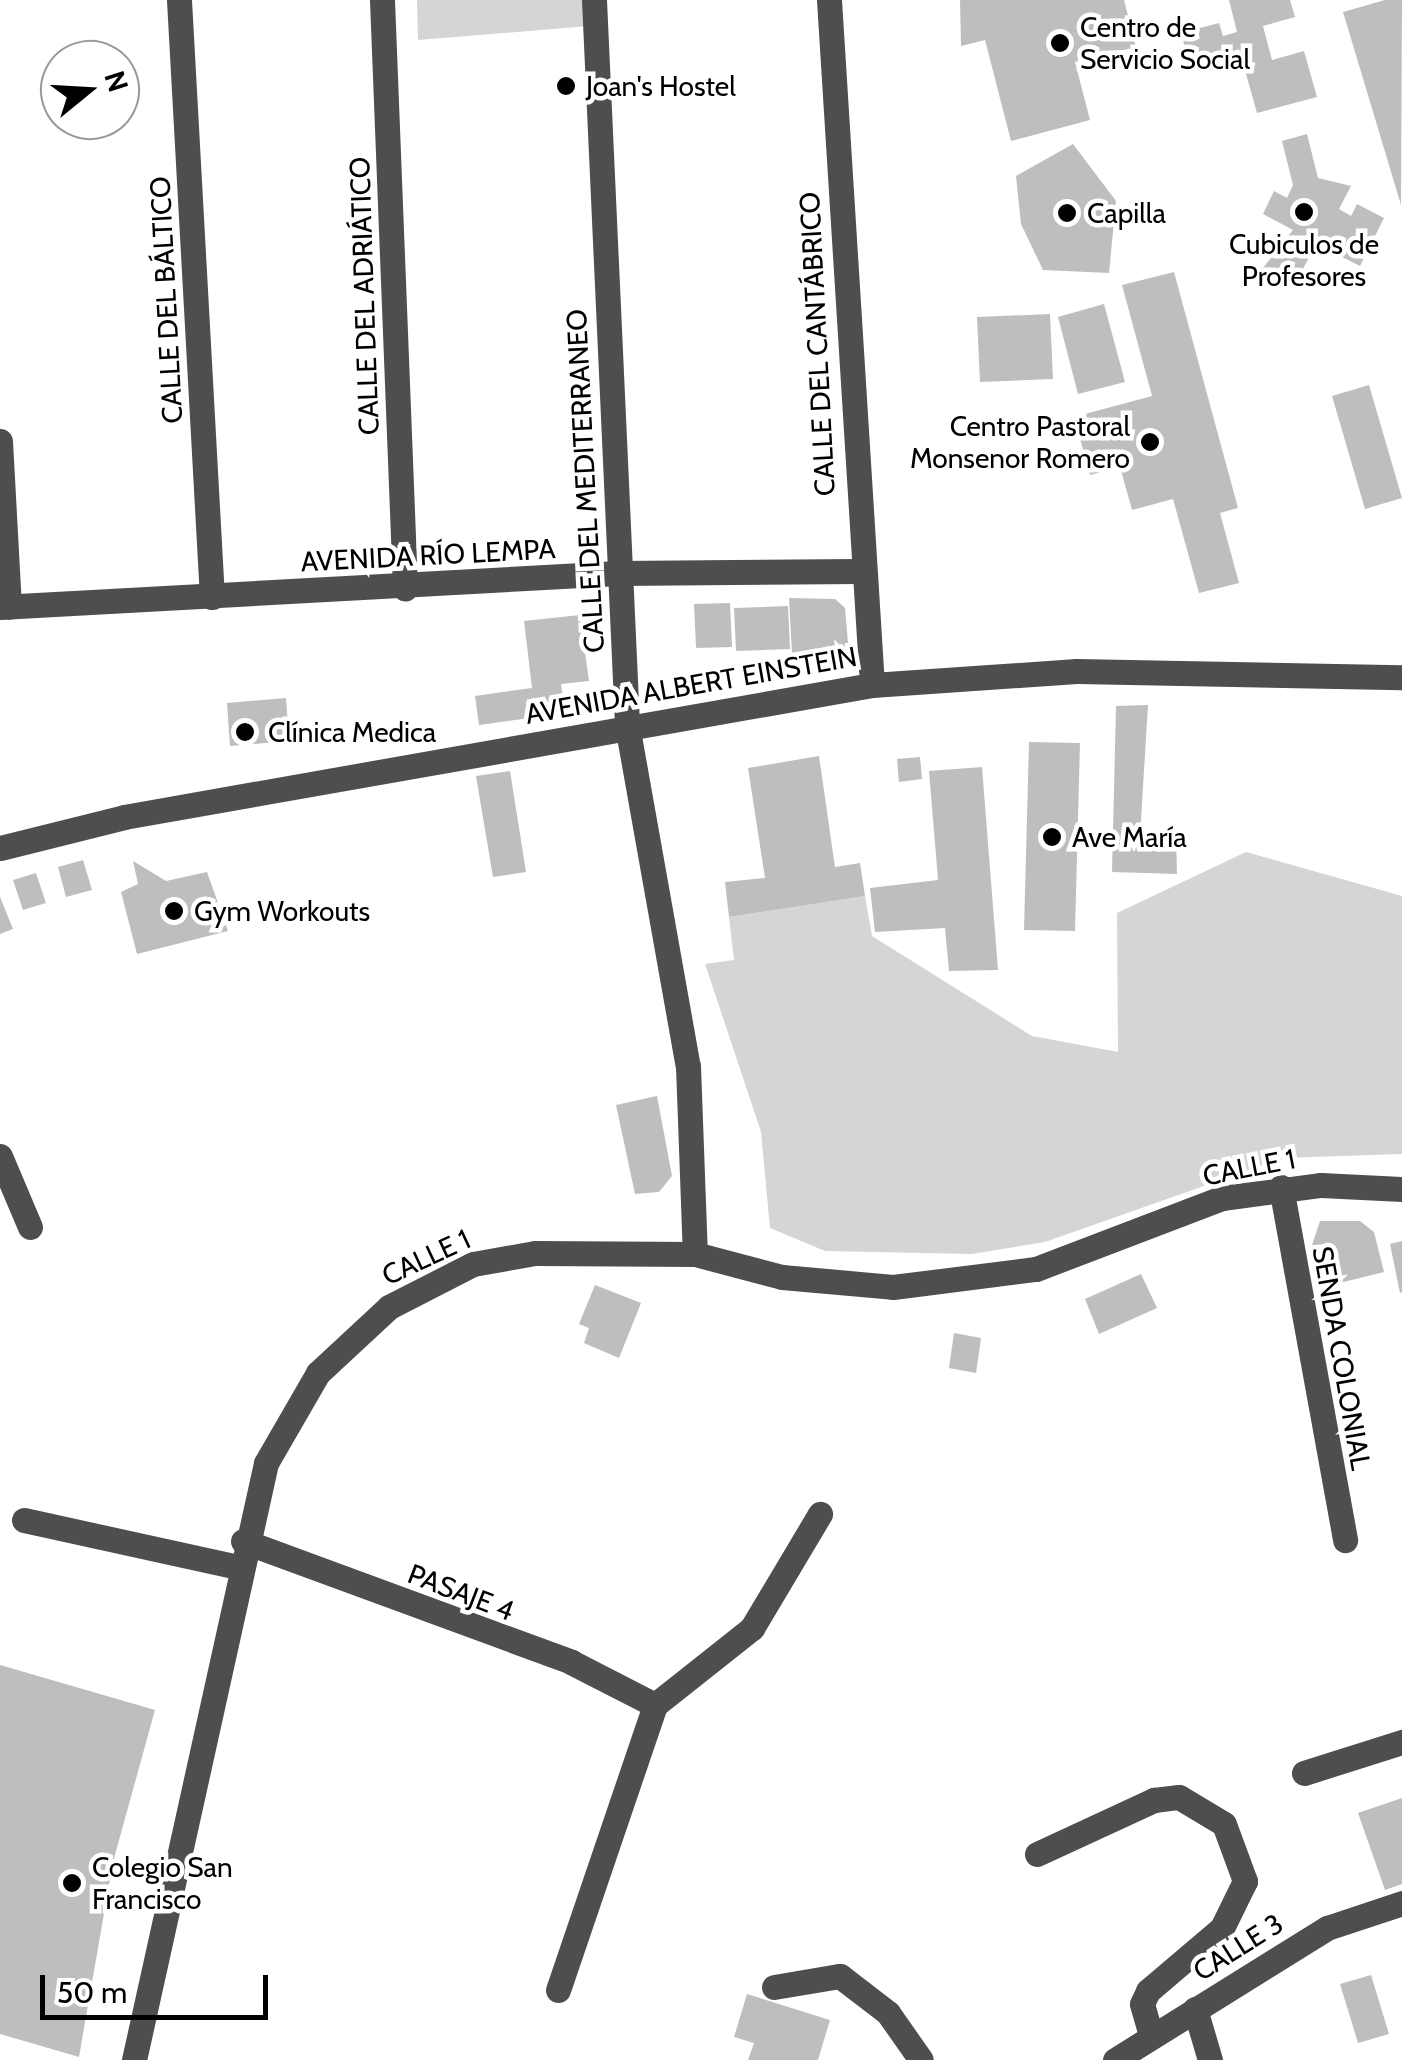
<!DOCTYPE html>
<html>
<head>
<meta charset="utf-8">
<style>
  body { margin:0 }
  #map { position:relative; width:1402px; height:2060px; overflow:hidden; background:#fff; font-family:Cabin,sans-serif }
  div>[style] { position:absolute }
  .green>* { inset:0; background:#d5d5d5 }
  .building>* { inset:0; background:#bebebe }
  .minor>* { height:25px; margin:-12.5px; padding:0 12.5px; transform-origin:12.5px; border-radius:12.5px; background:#4e4e4e }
  .dots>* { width:28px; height:28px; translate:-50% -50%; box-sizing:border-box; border:5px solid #fff; border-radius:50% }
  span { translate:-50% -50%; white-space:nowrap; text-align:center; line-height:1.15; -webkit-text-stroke:9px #fff; paint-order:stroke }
  .poi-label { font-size:28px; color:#000 }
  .left { translate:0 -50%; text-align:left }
  .right { translate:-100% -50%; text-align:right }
  .street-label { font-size:28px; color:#000 }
  .north { position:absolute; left:40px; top:40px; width:100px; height:100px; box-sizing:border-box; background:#fff; border:2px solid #999; border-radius:50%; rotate:72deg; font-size:28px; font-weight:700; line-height:40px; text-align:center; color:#000 }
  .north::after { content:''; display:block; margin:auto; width:35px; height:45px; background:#000; clip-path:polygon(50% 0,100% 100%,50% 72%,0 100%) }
  .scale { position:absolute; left:40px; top:1975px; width:228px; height:45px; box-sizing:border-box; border:5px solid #000; border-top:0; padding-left:12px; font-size:30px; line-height:35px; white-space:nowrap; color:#000; -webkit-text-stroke:8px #fff; paint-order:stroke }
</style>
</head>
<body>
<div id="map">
  <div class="green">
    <i style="clip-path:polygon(417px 0,588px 0,589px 26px,418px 40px)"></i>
    <i style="clip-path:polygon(1246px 852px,1402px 896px,1402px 1154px,1283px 1158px,1045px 1242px,972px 1254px,825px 1251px,770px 1228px,761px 1132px,705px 964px,734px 960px,729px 917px,865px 896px,872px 936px,1032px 1036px,1118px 1052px,1117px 913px)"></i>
  </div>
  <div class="building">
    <i style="clip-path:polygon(960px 0,1124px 0,1136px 47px,1075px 62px,1090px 120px,1011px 141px,985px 40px,961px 46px)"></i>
    <i style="clip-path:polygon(1229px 0,1290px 0,1295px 17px,1263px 26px,1272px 60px,1304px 51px,1317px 97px,1257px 113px,1239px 49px,1190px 68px,1181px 33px,1219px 23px,1223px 36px,1237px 32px)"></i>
    <i style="clip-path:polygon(1385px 0,1402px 0,1401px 205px,1343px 12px)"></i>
    <i style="clip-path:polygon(1307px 134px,1318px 178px,1351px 186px,1339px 209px,1351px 216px,1357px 204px,1384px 218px,1360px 266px,1316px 244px,1294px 286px,1262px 269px,1293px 230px,1263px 214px,1274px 191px,1287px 198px,1293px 185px,1282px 141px)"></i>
    <i style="clip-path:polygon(1073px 144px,1116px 201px,1109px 273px,1043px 270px,1021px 224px,1016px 176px)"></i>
    <i style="clip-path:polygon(1174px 272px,1238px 508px,1220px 513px,1239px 583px,1199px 593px,1173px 499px,1132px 510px,1120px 467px,1090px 475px,1074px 417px,1152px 396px,1122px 285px)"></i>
    <i style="clip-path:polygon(1104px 304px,1125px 382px,1078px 394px,1058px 317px)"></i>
    <i style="clip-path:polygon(1050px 314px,1053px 379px,980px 382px,977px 317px)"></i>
    <i style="clip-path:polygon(1369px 385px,1402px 498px,1365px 509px,1332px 396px)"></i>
    <i style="clip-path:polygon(789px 598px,835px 599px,845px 608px,850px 666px,793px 672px)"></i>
    <i style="clip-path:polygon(730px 603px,732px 647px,696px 648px,694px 604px)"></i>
    <i style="clip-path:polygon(788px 606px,790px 649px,736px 651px,734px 608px)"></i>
    <i style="clip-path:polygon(580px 615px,589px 681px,561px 684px,565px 713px,479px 725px,475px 696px,532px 688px,524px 621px)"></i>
    <i style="clip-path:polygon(286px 698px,289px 741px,230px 746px,227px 703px)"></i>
    <i style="clip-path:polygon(1148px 705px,1140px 836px,1176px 839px,1177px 874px,1112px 872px,1116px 706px)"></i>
    <i style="clip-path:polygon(1029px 742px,1080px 743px,1075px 931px,1024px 930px)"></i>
    <i style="clip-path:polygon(819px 756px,835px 867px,860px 863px,865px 896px,729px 917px,725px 882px,765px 878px,748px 768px)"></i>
    <i style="clip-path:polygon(920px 757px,922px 779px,899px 782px,897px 759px)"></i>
    <i style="clip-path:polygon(982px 767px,998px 970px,949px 971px,945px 928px,875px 932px,870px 888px,938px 880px,929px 771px)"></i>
    <i style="clip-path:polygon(510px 771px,526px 872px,493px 877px,476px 776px)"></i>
    <i style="clip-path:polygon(83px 860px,92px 890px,66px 897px,58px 867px)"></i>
    <i style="clip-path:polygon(133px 861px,166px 881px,207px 872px,228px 931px,137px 954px,121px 892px,138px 884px)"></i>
    <i style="clip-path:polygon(36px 873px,46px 903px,23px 910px,13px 880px)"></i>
    <i style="clip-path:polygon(0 897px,13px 929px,0 934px)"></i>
    <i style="clip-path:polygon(657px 1096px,672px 1176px,659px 1192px,635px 1194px,616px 1105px)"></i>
    <i style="clip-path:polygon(1320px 1221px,1360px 1221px,1374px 1232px,1384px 1272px,1319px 1288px,1312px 1245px)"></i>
    <i style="clip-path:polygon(1402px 1241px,1402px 1292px,1400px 1293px,1390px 1244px)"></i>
    <i style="clip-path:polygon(1141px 1274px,1157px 1308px,1099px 1334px,1085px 1299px)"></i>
    <i style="clip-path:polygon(595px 1285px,641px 1303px,619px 1358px,584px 1343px,589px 1328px,579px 1324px)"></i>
    <i style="clip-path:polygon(954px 1333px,981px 1338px,976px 1373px,949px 1368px)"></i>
    <i style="clip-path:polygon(0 1665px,155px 1710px,113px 1862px,79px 2057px,0 2034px)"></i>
    <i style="clip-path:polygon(1402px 1798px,1402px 1884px,1385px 1890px,1358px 1813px)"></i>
    <i style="clip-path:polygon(1371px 1975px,1389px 2034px,1358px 2043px,1340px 1984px)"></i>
    <i style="clip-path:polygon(747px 1994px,830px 2020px,818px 2060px,748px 2060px,754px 2043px,734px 2037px)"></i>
  </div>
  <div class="minor">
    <i style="left:179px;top:0;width:598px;rotate:86.84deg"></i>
    <i style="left:382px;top:0;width:589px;rotate:87.76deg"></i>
    <i style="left:594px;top:0;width:726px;rotate:87.39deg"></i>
    <i style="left:627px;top:725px;width:346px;rotate:79.9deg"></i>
    <i style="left:688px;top:1066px;width:188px;rotate:87.9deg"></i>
    <i style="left:829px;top:0;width:686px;rotate:86.41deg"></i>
    <i style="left:0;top:441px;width:166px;rotate:86.9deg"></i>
    <i style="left:0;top:607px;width:619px;rotate:-3.15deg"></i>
    <i style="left:618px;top:573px;width:241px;rotate:-0.5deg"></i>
    <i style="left:0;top:848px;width:128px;rotate:-14deg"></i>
    <i style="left:124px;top:817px;width:760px;rotate:-10.01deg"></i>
    <i style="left:872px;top:685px;width:205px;rotate:-3.9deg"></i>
    <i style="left:1077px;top:671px;width:325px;rotate:1.1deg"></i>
    <i style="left:0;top:1156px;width:77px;rotate:67.1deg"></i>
    <i style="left:1281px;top:1187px;width:359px;rotate:79.7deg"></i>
    <i style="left:24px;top:1520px;width:218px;rotate:12.4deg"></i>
    <i style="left:243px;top:1541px;width:350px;rotate:20.2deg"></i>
    <i style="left:571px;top:1662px;width:94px;rotate:27.1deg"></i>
    <i style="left:1304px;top:1773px;width:103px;rotate:-17.6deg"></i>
    <i style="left:1037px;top:1854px;width:129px;rotate:-24.8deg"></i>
    <i style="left:1154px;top:1800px;width:25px;rotate:-7deg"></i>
    <i style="left:1179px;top:1797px;width:52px;rotate:31deg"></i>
    <i style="left:1224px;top:1824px;width:61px;rotate:69.8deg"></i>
    <i style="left:1245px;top:1881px;width:52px;rotate:116.1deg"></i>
    <i style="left:1222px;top:1928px;width:97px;rotate:139.6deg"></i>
    <i style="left:1148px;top:1991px;width:14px;rotate:115deg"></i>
    <i style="left:1142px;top:2004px;width:32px;rotate:74deg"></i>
    <i style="left:774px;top:1987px;width:67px;rotate:-9.5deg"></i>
    <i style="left:840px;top:1976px;width:61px;rotate:37.6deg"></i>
    <i style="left:888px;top:2013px;width:57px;rotate:54.9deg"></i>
    <i style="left:558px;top:1990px;width:301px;rotate:-71.2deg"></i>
    <i style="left:655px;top:1705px;width:124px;rotate:-38.4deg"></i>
    <i style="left:752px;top:1628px;width:133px;rotate:-59.2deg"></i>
    <i style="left:1195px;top:2009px;width:53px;rotate:73.6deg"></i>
    <i style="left:134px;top:2060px;width:611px;rotate:-77.53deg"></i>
    <i style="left:266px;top:1463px;width:104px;rotate:-60deg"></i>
    <i style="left:318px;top:1373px;width:97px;rotate:-42.9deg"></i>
    <i style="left:389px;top:1307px;width:94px;rotate:-27.1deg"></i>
    <i style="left:473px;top:1264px;width:63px;rotate:-10.1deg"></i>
    <i style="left:535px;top:1253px;width:160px;rotate:0.4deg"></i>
    <i style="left:695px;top:1254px;width:90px;rotate:14.8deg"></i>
    <i style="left:782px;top:1277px;width:111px;rotate:5.1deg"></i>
    <i style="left:893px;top:1287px;width:144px;rotate:-7.2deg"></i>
    <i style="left:1036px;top:1269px;width:199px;rotate:-20.9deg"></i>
    <i style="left:1222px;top:1198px;width:100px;rotate:-7.5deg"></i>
    <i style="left:1321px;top:1185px;width:81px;rotate:2.8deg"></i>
    <i style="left:1115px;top:2060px;width:250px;rotate:-31.9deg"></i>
    <i style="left:1327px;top:1928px;width:79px;rotate:-18.4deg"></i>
  </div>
  <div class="dots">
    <i style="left:1060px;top:43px;background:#000"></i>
    <i style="left:566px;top:86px;background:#000"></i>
    <i style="left:1304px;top:212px;background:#000"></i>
    <i style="left:1067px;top:213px;background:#000"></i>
    <i style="left:1150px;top:442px;background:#000"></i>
    <i style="left:245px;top:732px;background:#000"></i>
    <i style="left:1052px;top:837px;background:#000"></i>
    <i style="left:174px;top:911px;background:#000"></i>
    <i style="left:72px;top:1883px;background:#000"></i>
  </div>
  <div class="poi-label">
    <span class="left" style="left:1080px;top:43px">Centro de<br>Servicio Social</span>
    <span class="left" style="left:586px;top:86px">Joan's Hostel</span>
    <span class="left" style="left:1087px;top:213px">Capilla</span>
    <span style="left:1304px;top:260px">Cubiculos de<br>Profesores</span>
    <span class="right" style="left:1130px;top:442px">Centro Pastoral<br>Monsenor Romero</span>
    <span class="left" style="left:268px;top:732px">Clínica Medica</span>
    <span class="left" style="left:1072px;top:837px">Ave María</span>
    <span class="left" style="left:194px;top:911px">Gym Workouts</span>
    <span class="left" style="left:92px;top:1883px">Colegio San<br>Francisco</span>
  </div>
  <div class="street-label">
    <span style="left:364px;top:296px;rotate:-92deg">CALLE DEL ADRIÁTICO</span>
    <span style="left:166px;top:300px;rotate:-93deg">CALLE DEL BÁLTICO</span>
    <span style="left:817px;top:344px;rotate:-93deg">CALLE DEL CANTÁBRICO</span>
    <span style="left:585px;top:481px;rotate:-93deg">CALLE DEL MEDITERRANEO</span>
    <span style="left:428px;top:555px;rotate:-3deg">AVENIDA RÍO LEMPA</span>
    <span style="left:691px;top:685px;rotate:-10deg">AVENIDA ALBERT EINSTEIN</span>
    <span style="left:1249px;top:1167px;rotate:-11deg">CALLE 1</span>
    <span style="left:426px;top:1257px;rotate:-25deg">CALLE 1</span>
    <span style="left:1342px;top:1358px;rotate:80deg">SENDA COLONIAL</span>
    <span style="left:461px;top:1592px;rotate:21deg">PASAJE 4</span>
    <span style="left:1238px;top:1947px;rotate:-32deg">CALLE 3</span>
  </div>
  <div class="north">N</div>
  <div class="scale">50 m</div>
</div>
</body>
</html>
